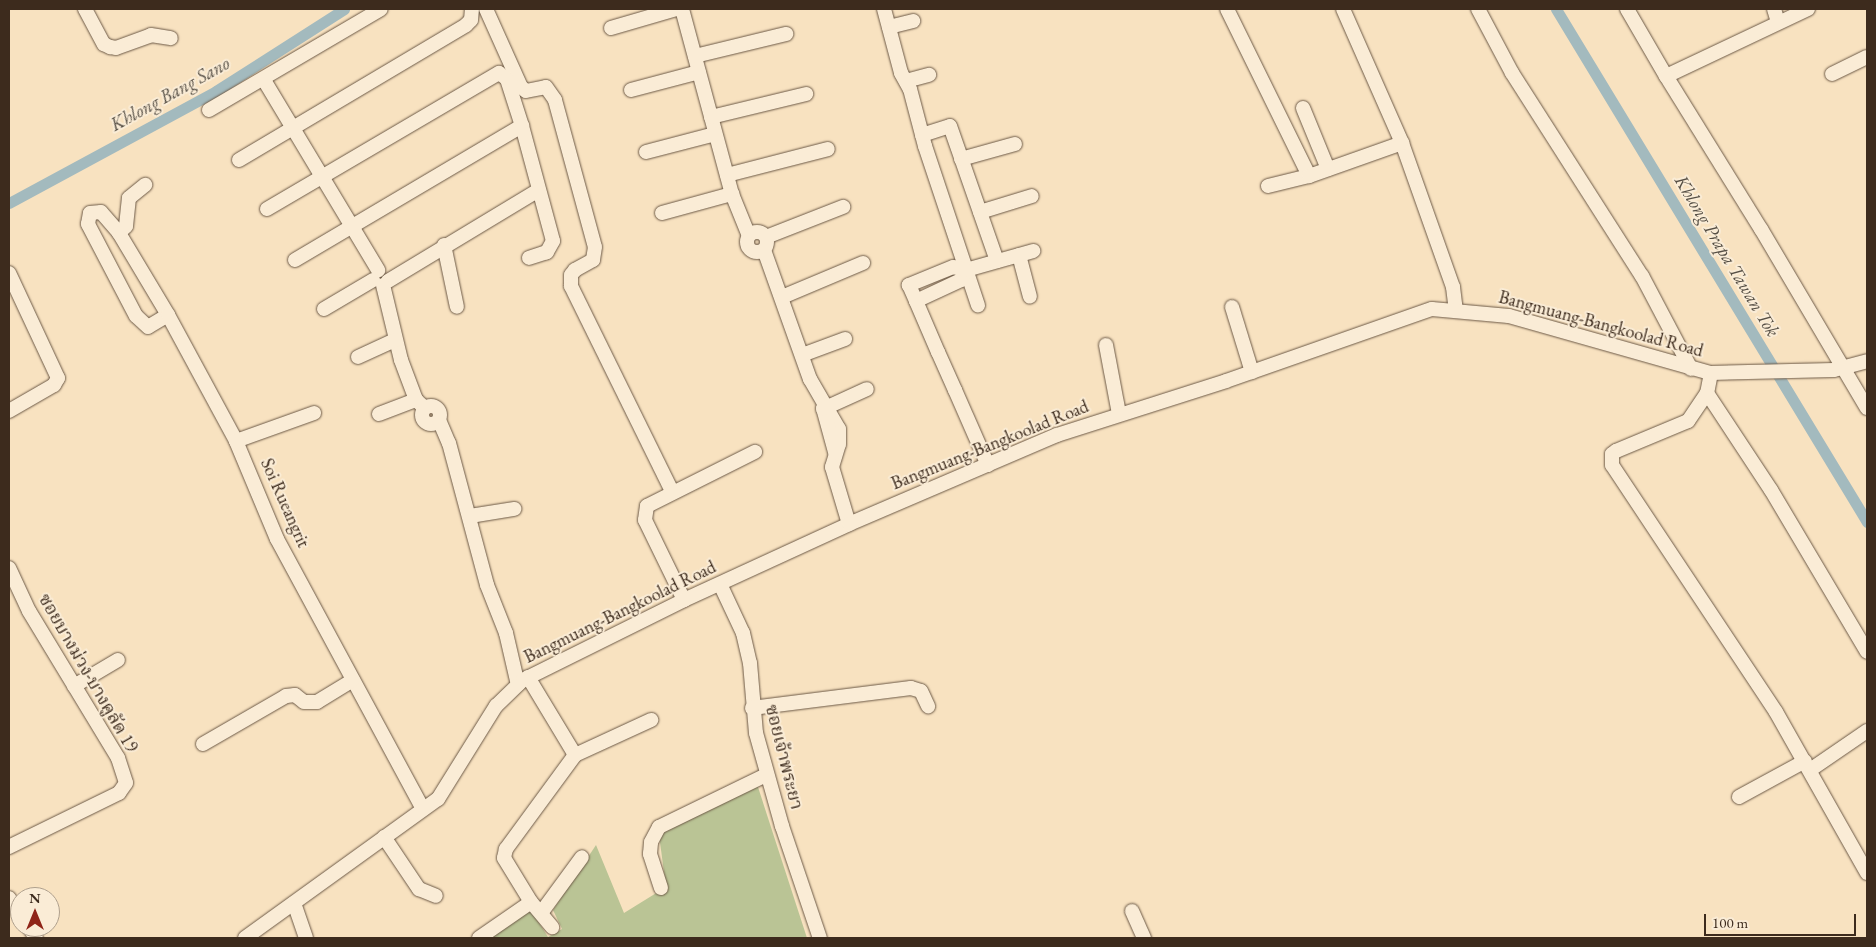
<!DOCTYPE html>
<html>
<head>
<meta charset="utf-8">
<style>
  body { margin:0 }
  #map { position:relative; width:1876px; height:947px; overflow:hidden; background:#f8e2c0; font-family:"EB Garamond","Noto Serif Thai",serif }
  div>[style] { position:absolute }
  .green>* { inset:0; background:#bac495 }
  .canal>* { height:11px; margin:-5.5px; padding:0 5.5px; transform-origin:5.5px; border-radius:5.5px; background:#a3babe }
  .roads { filter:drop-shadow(0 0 1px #6c5946) drop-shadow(0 0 1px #6c5946) }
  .minor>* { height:14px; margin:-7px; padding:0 7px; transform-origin:7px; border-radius:7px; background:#faecd6 }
  .minor>.ring { margin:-7px; padding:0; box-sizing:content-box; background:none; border:14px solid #faecd6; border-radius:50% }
  span { translate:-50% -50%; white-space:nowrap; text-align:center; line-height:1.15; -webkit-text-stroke:4px #faecd6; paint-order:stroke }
  .street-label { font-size:18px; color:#3d2b1d }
  .water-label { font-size:19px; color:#564f45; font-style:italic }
  .frame { position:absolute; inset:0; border:10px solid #3d2b1d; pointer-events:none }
  .north { position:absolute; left:10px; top:887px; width:50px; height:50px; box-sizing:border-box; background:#faecd6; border:1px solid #ae9f8c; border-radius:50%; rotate:0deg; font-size:14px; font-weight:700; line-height:20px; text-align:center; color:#3d2b1d }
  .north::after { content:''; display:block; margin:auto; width:18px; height:22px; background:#8f2418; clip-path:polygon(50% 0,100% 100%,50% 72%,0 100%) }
  .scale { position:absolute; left:1704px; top:914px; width:152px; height:22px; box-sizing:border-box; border:2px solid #3d2b1d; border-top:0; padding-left:6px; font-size:15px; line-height:18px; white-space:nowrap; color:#3d2b1d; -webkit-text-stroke:4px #faecd6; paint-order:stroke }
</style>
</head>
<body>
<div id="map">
  <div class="green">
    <i style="clip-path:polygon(757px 784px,807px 938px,490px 938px,531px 910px,548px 937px,562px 929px,553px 910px,596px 845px,624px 913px,666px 887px,659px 835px)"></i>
  </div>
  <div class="canal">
    <i style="left:1556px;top:9px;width:600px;rotate:58.77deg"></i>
    <i style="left:9px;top:203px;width:235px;rotate:-28.4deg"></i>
    <i style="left:216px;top:91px;width:152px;rotate:-32.6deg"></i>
  </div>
  <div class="roads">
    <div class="minor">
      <i style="left:85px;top:9px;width:40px;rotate:62deg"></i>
      <i style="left:104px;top:44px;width:7px;rotate:27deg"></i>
      <i style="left:110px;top:47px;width:6px;rotate:9deg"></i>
      <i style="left:116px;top:48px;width:37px;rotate:-20deg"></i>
      <i style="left:151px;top:35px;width:20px;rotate:9deg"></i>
      <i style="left:486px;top:9px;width:85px;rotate:65.8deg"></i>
      <i style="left:521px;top:87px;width:6px;rotate:39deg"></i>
      <i style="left:526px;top:91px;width:20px;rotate:-11deg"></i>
      <i style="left:546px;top:87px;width:16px;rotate:55deg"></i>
      <i style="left:555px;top:100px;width:152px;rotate:74.8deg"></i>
      <i style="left:595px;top:247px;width:13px;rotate:99deg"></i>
      <i style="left:593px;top:260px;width:21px;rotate:151deg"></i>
      <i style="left:575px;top:270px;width:6px;rotate:129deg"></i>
      <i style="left:571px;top:275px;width:11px;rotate:90deg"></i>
      <i style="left:571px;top:286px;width:229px;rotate:63.8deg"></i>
      <i style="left:682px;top:9px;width:192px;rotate:74.9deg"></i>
      <i style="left:732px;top:194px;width:45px;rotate:68deg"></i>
      <i style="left:884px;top:9px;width:66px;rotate:75.1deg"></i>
      <i style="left:901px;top:73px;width:18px;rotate:61deg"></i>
      <i style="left:910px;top:89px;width:59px;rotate:75.3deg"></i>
      <i style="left:925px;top:146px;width:168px;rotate:71.6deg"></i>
      <i style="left:1227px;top:9px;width:186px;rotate:63.8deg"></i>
      <i style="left:1343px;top:9px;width:146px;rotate:66.2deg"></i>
      <i style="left:1402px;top:143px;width:153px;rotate:70.5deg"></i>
      <i style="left:1453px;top:287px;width:23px;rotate:83deg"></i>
      <i style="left:1478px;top:9px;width:72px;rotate:62deg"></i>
      <i style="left:1512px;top:73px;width:241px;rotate:57.4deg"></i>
      <i style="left:1642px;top:276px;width:105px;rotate:62.2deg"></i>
      <i style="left:1627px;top:9px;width:78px;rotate:59.8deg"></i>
      <i style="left:1774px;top:9px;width:14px;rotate:73deg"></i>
      <i style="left:1808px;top:9px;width:157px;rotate:154.7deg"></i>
      <i style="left:1666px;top:76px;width:180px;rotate:58.2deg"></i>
      <i style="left:1761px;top:229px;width:208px;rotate:59.4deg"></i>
      <i style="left:889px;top:27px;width:25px;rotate:-14deg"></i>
      <i style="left:611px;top:28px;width:68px;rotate:-16.3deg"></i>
      <i style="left:695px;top:56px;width:94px;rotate:-13.6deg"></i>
      <i style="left:1832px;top:74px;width:39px;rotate:-26deg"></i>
      <i style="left:264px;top:80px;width:222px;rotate:59deg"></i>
      <i style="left:906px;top:81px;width:24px;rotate:-15deg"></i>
      <i style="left:631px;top:90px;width:70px;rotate:-14.8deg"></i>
      <i style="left:1303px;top:108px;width:66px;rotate:67.7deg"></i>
      <i style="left:209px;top:110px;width:199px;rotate:-30.4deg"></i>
      <i style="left:711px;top:117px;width:98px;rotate:-13.6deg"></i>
      <i style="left:922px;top:135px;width:29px;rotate:-18deg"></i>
      <i style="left:950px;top:126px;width:143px;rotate:70.8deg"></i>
      <i style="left:646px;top:152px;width:71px;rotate:-14.6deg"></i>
      <i style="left:961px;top:159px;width:56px;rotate:-15.5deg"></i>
      <i style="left:239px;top:160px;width:264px;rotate:-30.7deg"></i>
      <i style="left:466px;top:25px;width:7px;rotate:-45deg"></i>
      <i style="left:471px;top:20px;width:11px;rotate:-85deg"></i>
      <i style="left:727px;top:175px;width:104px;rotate:-14.4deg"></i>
      <i style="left:1268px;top:186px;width:42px;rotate:-13.7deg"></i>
      <i style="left:1309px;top:176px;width:99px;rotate:-19.5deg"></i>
      <i style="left:267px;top:209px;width:269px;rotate:-30.4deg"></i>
      <i style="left:499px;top:73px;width:10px;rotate:37deg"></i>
      <i style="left:507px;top:79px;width:49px;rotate:72.3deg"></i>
      <i style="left:522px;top:126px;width:119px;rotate:74.9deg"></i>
      <i style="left:553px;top:241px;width:13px;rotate:119deg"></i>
      <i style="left:547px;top:252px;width:19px;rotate:162deg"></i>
      <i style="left:980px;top:212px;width:54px;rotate:-17.1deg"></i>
      <i style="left:662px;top:213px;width:73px;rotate:-15.2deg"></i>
      <i class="ring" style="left:747px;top:232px;width:6px;height:6px"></i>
      <i style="left:119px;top:233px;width:10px;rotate:-45deg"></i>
      <i style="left:126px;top:226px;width:28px;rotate:-84deg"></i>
      <i style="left:129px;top:198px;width:21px;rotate:-39deg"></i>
      <i style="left:766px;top:237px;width:83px;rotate:-21.3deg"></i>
      <i style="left:444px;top:245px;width:63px;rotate:78.2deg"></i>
      <i style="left:764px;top:250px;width:137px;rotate:70.4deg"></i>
      <i style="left:810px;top:379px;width:58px;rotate:59.9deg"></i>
      <i style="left:839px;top:429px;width:15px;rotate:90deg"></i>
      <i style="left:839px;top:444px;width:24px;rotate:107deg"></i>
      <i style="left:832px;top:467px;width:59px;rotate:73.4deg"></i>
      <i style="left:1019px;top:255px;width:43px;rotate:75.3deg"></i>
      <i style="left:295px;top:260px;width:264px;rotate:-30.6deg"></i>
      <i style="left:966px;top:270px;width:70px;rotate:-15.8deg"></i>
      <i style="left:9px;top:273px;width:116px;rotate:65deg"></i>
      <i style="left:58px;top:378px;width:8px;rotate:120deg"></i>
      <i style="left:54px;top:385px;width:52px;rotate:150deg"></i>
      <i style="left:388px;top:281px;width:176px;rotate:-31.1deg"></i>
      <i style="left:383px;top:285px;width:77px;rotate:76.5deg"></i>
      <i style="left:401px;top:360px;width:43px;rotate:69.4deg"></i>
      <i style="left:416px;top:400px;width:12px;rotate:42deg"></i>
      <i style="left:782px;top:297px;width:88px;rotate:-22.8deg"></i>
      <i style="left:916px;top:301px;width:50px;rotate:-25deg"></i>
      <i style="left:961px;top:280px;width:11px;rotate:-63deg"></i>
      <i style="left:966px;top:270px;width:13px;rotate:-167deg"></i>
      <i style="left:953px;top:267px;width:48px;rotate:157.8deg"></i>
      <i style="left:909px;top:285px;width:17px;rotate:66deg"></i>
      <i style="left:916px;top:301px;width:56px;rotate:66.7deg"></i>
      <i style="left:938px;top:352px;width:42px;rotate:65.9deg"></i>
      <i style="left:955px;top:390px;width:82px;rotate:66.3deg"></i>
      <i style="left:1232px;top:307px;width:68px;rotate:72.9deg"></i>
      <i style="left:324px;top:309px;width:57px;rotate:-30.6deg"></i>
      <i style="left:168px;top:315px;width:23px;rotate:149deg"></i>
      <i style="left:148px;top:327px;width:16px;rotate:-137deg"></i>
      <i style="left:136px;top:316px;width:104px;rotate:-117.6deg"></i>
      <i style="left:88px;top:224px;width:11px;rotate:-80deg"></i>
      <i style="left:90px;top:213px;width:11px;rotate:-5deg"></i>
      <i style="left:101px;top:212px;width:28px;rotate:49deg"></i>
      <i style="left:119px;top:233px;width:96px;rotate:59.1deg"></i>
      <i style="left:168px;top:315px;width:143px;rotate:61.6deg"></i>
      <i style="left:236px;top:441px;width:106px;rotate:67.3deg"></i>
      <i style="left:277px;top:539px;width:307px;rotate:61.6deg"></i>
      <i style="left:1106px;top:345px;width:70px;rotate:79.3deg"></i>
      <i style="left:802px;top:355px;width:46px;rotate:-20.4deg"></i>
      <i style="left:358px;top:357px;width:41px;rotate:-24.7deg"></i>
      <i style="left:1711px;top:373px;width:20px;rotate:101deg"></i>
      <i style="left:1707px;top:393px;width:116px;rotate:56.6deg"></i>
      <i style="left:1771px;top:490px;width:188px;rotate:59.3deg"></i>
      <i style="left:1707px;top:393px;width:34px;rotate:124deg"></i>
      <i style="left:1688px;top:421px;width:78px;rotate:157.4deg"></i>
      <i style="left:1616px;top:451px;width:5px;rotate:143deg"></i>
      <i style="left:1612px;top:454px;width:11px;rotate:90deg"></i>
      <i style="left:1612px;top:465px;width:296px;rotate:56.4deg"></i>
      <i style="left:1776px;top:712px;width:185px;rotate:60.5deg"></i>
      <i class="ring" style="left:422px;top:406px;width:4px;height:4px"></i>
      <i style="left:823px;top:408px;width:46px;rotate:74.7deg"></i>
      <i style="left:823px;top:409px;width:48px;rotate:-24.4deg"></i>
      <i style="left:379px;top:414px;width:40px;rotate:-21deg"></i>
      <i style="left:439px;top:420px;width:25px;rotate:67deg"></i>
      <i style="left:449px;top:443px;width:147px;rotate:75deg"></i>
      <i style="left:487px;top:585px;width:52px;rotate:68.4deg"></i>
      <i style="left:506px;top:633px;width:53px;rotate:77deg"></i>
      <i style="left:236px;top:441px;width:83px;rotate:-19.7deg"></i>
      <i style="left:470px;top:516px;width:45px;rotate:-9deg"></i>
      <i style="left:9px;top:568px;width:47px;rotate:65.1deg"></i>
      <i style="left:29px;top:611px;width:172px;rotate:58.8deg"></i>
      <i style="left:118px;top:758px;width:26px;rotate:72deg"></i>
      <i style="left:126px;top:783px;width:12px;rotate:125deg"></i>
      <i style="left:119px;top:793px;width:123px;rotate:153.9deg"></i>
      <i style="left:720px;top:584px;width:54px;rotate:64.9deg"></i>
      <i style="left:743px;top:633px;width:31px;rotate:77deg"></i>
      <i style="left:750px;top:663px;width:70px;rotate:85.1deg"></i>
      <i style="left:756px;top:733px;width:97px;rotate:74.4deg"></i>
      <i style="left:782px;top:826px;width:118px;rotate:71.3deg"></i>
      <i style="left:684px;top:600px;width:89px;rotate:-116deg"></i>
      <i style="left:645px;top:520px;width:14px;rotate:-82deg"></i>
      <i style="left:647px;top:506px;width:121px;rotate:-26.6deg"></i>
      <i style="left:528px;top:677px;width:91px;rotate:58.9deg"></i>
      <i style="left:575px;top:755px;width:117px;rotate:126.3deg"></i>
      <i style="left:506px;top:849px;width:9px;rotate:103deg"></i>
      <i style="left:504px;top:858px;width:52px;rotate:58.5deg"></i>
      <i style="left:531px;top:902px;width:33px;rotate:50deg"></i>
      <i style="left:74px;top:686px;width:51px;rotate:-30.6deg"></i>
      <i style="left:752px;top:708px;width:160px;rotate:-7.2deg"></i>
      <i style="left:911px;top:688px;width:10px;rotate:17deg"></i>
      <i style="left:921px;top:691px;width:17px;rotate:65deg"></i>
      <i style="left:203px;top:744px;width:96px;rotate:-30deg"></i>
      <i style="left:286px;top:696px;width:9px;rotate:-6deg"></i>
      <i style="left:295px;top:695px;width:11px;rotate:38deg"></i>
      <i style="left:304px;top:702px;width:13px"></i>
      <i style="left:317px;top:702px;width:42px;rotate:-31.4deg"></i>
      <i style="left:575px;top:755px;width:84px;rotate:-24.7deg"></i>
      <i style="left:1810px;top:770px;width:69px;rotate:-34.4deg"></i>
      <i style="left:1739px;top:797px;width:75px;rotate:-28.6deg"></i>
      <i style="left:384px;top:837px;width:63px;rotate:56.1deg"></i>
      <i style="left:419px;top:889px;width:18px;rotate:22deg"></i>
      <i style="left:661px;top:888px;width:36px;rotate:-108deg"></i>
      <i style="left:650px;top:854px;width:12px;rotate:-85deg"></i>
      <i style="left:651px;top:842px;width:17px;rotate:-62deg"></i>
      <i style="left:659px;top:827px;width:119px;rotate:-25.9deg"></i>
      <i style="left:9px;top:898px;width:20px;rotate:57deg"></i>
      <i style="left:294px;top:903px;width:37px;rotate:71deg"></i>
      <i style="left:1132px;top:911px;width:30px;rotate:66deg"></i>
      <i style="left:541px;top:913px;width:69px;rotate:-53.8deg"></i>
      <i style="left:29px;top:927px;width:13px;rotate:58deg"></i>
      <i style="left:245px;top:938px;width:238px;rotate:-35.8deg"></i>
      <i style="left:438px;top:799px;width:110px;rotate:-58.1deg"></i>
      <i style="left:496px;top:706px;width:37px;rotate:-44deg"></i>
      <i style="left:523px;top:680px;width:180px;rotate:-26.4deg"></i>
      <i style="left:684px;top:600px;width:182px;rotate:-24.7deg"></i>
      <i style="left:849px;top:524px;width:226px;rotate:-23.2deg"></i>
      <i style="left:1057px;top:435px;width:177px;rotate:-17.7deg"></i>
      <i style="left:1226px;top:381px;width:218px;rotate:-19.3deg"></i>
      <i style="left:1432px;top:309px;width:77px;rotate:5.2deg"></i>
      <i style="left:1509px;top:316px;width:210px;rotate:15.8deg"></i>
      <i style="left:1711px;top:373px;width:123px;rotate:-1.4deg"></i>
      <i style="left:1834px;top:370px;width:34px;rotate:-15deg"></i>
      <i style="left:479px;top:938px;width:63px;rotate:-34.7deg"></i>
    </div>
  </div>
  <div class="street-label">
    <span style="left:1601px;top:324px;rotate:15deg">Bangmuang-Bangkoolad Road</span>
    <span style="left:990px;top:445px;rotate:-22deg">Bangmuang-Bangkoolad Road</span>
    <span style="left:285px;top:503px;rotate:66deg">Soi Rueangrit</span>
    <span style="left:620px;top:612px;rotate:-26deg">Bangmuang-Bangkoolad Road</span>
    <span style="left:88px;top:673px;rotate:60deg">ซอยบางม่วง-บางคูลัด 19</span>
    <span style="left:784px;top:757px;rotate:76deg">ซอยเจ้าพระยา</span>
  </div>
  <div class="water-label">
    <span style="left:170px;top:94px;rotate:-29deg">Khlong Bang Sano</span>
    <span style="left:1727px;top:256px;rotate:59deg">Khlong Prapa Tawan Tok</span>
  </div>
  <div class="frame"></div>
  <div class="north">N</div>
  <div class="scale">100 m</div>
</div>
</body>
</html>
